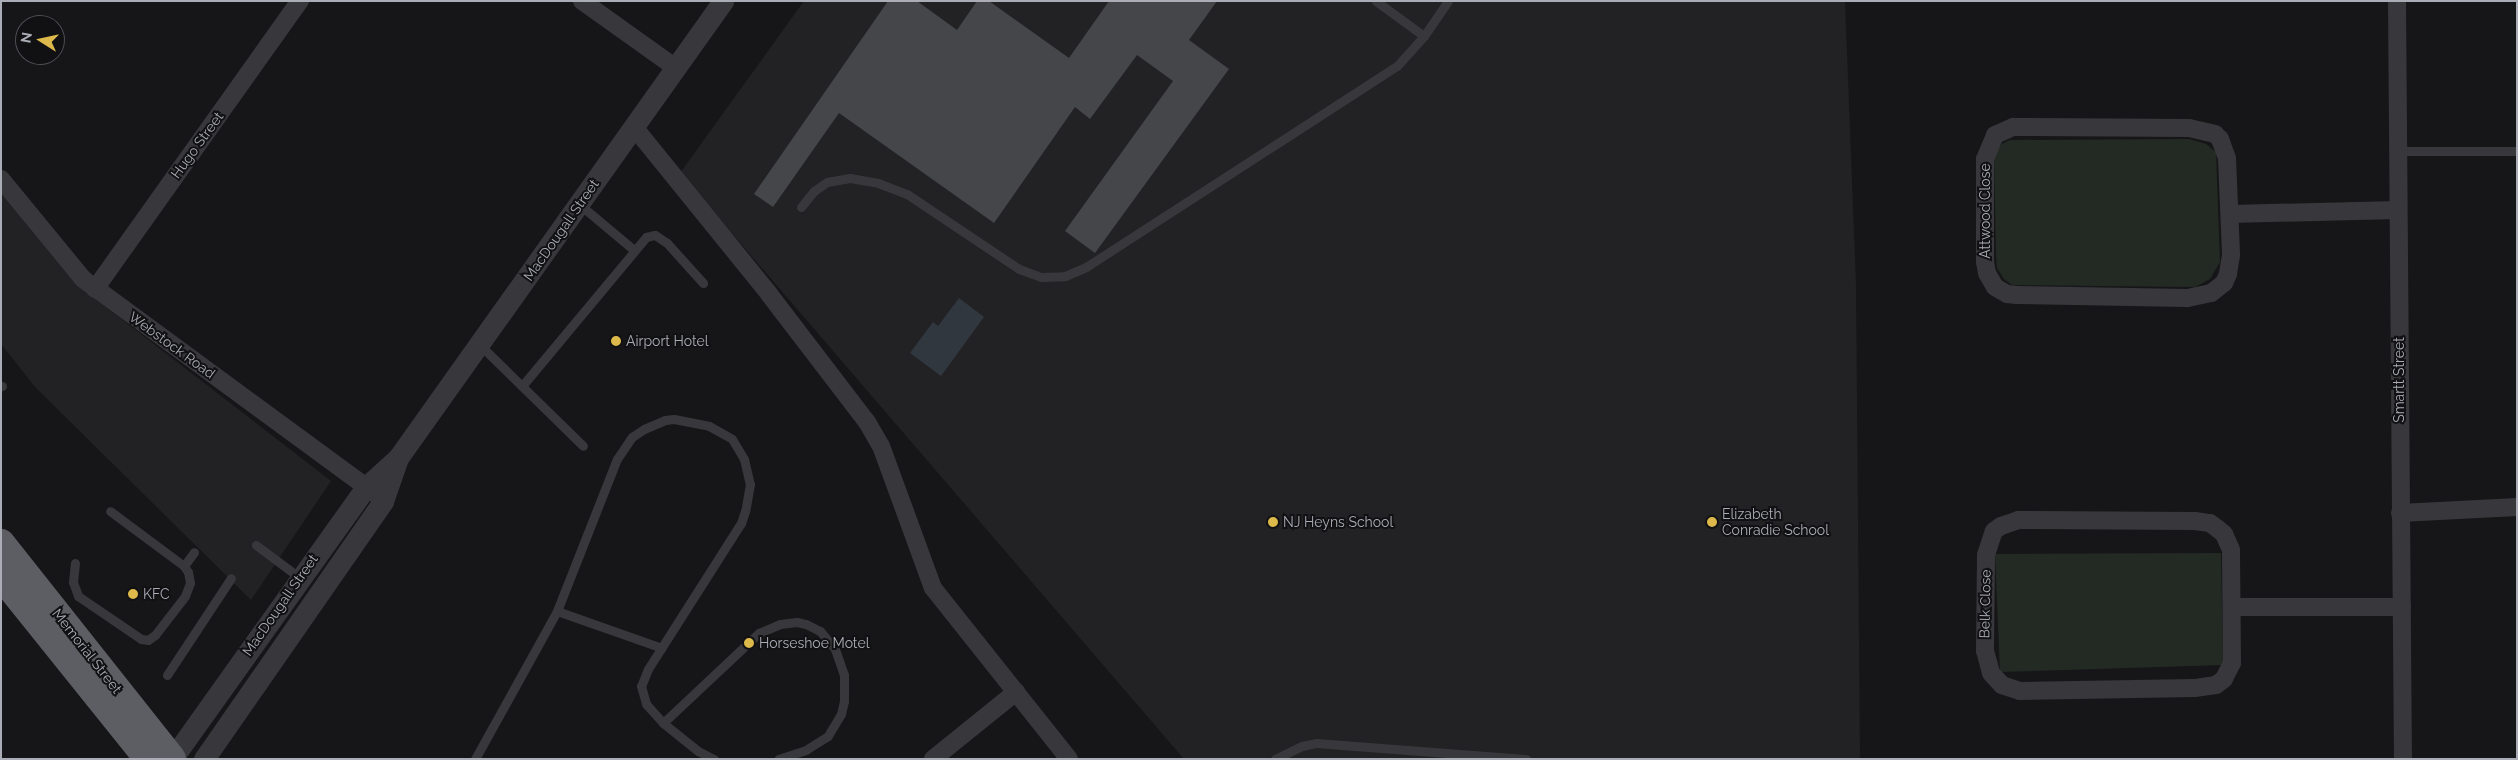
<!DOCTYPE html>
<html>
<head>
<meta charset="utf-8">
<style>
  body { margin:0 }
  #map { position:relative; width:2518px; height:760px; overflow:hidden; background:#161618; font-family:Raleway,sans-serif }
  div>[style] { position:absolute }
  .built>* { inset:0; background:#222224 }
  .green>* { inset:0; background:#232a24 }
  .water>* { inset:0; background:#31373f }
  .building>* { inset:0; background:#45464a }
  .service>* { height:9px; margin:-4.5px; padding:0 4.5px; transform-origin:4.5px; border-radius:4.5px; background:#38383c }
  .minor>* { height:18px; margin:-9px; padding:0 9px; transform-origin:9px; border-radius:9px; background:#38383c }
  .tertiary>* { height:21px; margin:-10.5px; padding:0 10.5px; transform-origin:10.5px; border-radius:10.5px; background:#38383c }
  .trunk>* { height:28px; margin:-14px; padding:0 14px; transform-origin:14px; border-radius:14px; background:#5c5e64 }
  .dots>* { width:14px; height:14px; translate:-50% -50%; box-sizing:border-box; border:2px solid #111113; border-radius:50% }
  span { translate:-50% -50%; white-space:nowrap; text-align:center; line-height:1.15; -webkit-text-stroke:4px #111113; paint-order:stroke }
  .street-label { font-size:14px; color:#aaacb6 }
  .poi-label { font-size:14px; color:#aaacb6 }
  .left { translate:0 -50%; text-align:left }
  .frame { position:absolute; inset:0; border:2px solid #aaacb6; pointer-events:none }
  .north { position:absolute; left:15px; top:15px; width:50px; height:50px; box-sizing:border-box; background:#111113; border:1px solid #4e4f54; border-radius:50%; rotate:280deg; font-size:14px; font-weight:700; line-height:20px; text-align:center; color:#aaacb6 }
  .north::after { content:''; display:block; margin:auto; width:18px; height:22px; background:#dcb94a; clip-path:polygon(50% 0,100% 100%,50% 72%,0 100%) }
</style>
</head>
<body>
<div id="map">
  <div class="built">
    <i style="clip-path:polygon(804px 1px,1845px 1px,1856px 285px,1860px 759px,1184px 759px,680px 173px)"></i>
    <i style="clip-path:polygon(1px 181px,89px 294px,331px 481px,251px 600px,36px 388px,1px 344px)"></i>
  </div>
  <div class="green">
    <i style="clip-path:polygon(2189px 139px,2206px 144px,2216px 152px,2220px 262px,2210px 279px,2195px 287px,2012px 285px,2004px 279px,1997px 268px,1996px 255px,1994px 157px,2002px 144px,2010px 140px)"></i>
    <i style="clip-path:polygon(2221px 553px,2223px 665px,2000px 672px,1995px 554px)"></i>
  </div>
  <div class="water">
    <i style="clip-path:polygon(959px 298px,984px 317px,941px 376px,910px 353px,933px 322px,938px 326px)"></i>
  </div>
  <div class="building">
    <i style="clip-path:polygon(888px 1px,917px 1px,957px 30px,977px 1px,989px 1px,1069px 58px,1109px 1px,1217px 1px,1189px 40px,1229px 69px,1095px 253px,1065px 231px,1173px 81px,1137px 55px,1090px 119px,1075px 107px,994px 223px,839px 113px,773px 207px,754px 194px)"></i>
  </div>
  <div class="service">
    <i style="left:1376px;top:1px;width:59px;rotate:36.1deg"></i>
    <i style="left:2398px;top:151px;width:119px"></i>
    <i style="left:579px;top:204px;width:72px;rotate:39.9deg"></i>
    <i style="left:801px;top:207px;width:21px;rotate:-51deg"></i>
    <i style="left:814px;top:191px;width:16px;rotate:-35deg"></i>
    <i style="left:827px;top:182px;width:23px;rotate:-10deg"></i>
    <i style="left:850px;top:178px;width:28px;rotate:10deg"></i>
    <i style="left:878px;top:183px;width:31px;rotate:21deg"></i>
    <i style="left:907px;top:194px;width:135px;rotate:33.8deg"></i>
    <i style="left:1019px;top:269px;width:23px;rotate:20deg"></i>
    <i style="left:1041px;top:277px;width:24px;rotate:-2deg"></i>
    <i style="left:1065px;top:276px;width:23px;rotate:-23deg"></i>
    <i style="left:1086px;top:267px;width:370px;rotate:-32.9deg"></i>
    <i style="left:1397px;top:66px;width:40px;rotate:-48deg"></i>
    <i style="left:1424px;top:36px;width:42px;rotate:-55.6deg"></i>
    <i style="left:480px;top:345px;width:144px;rotate:44.4deg"></i>
    <i style="left:1px;top:386px;width:1px"></i>
    <i style="left:522px;top:386px;width:194px;rotate:-50.2deg"></i>
    <i style="left:646px;top:237px;width:9px;rotate:-13deg"></i>
    <i style="left:655px;top:235px;width:14px;rotate:34deg"></i>
    <i style="left:667px;top:243px;width:54px;rotate:48deg"></i>
    <i style="left:256px;top:545px;width:54px;rotate:36.7deg"></i>
    <i style="left:75px;top:563px;width:19px;rotate:96deg"></i>
    <i style="left:73px;top:582px;width:15px;rotate:70deg"></i>
    <i style="left:78px;top:596px;width:76px;rotate:34.3deg"></i>
    <i style="left:141px;top:639px;width:7px;rotate:8deg"></i>
    <i style="left:148px;top:640px;width:9px;rotate:-36deg"></i>
    <i style="left:155px;top:635px;width:49px;rotate:-52.4deg"></i>
    <i style="left:185px;top:596px;width:14px;rotate:-69deg"></i>
    <i style="left:190px;top:583px;width:11px;rotate:-100deg"></i>
    <i style="left:188px;top:572px;width:7px;rotate:-124deg"></i>
    <i style="left:184px;top:566px;width:92px;rotate:-143.4deg"></i>
    <i style="left:184px;top:566px;width:17px;rotate:-54deg"></i>
    <i style="left:557px;top:611px;width:111px;rotate:19.4deg"></i>
    <i style="left:167px;top:675px;width:116px;rotate:-56.6deg"></i>
    <i style="left:663px;top:723px;width:132px;rotate:-43.2deg"></i>
    <i style="left:759px;top:633px;width:23px;rotate:-23deg"></i>
    <i style="left:780px;top:624px;width:17px;rotate:-7deg"></i>
    <i style="left:797px;top:622px;width:9px;rotate:13deg"></i>
    <i style="left:806px;top:624px;width:16px;rotate:27deg"></i>
    <i style="left:820px;top:631px;width:23px;rotate:50deg"></i>
    <i style="left:835px;top:649px;width:28px;rotate:71deg"></i>
    <i style="left:844px;top:675px;width:26px;rotate:90deg"></i>
    <i style="left:844px;top:701px;width:13px;rotate:103deg"></i>
    <i style="left:841px;top:714px;width:26px;rotate:121deg"></i>
    <i style="left:828px;top:736px;width:26px;rotate:148deg"></i>
    <i style="left:806px;top:750px;width:29px;rotate:162deg"></i>
    <i style="left:475px;top:759px;width:169px;rotate:-61deg"></i>
    <i style="left:557px;top:611px;width:163px;rotate:-68.5deg"></i>
    <i style="left:617px;top:459px;width:27px;rotate:-56deg"></i>
    <i style="left:632px;top:437px;width:14px;rotate:-34deg"></i>
    <i style="left:644px;top:429px;width:23px;rotate:-23deg"></i>
    <i style="left:665px;top:420px;width:9px;rotate:-6deg"></i>
    <i style="left:674px;top:419px;width:36px;rotate:11deg"></i>
    <i style="left:709px;top:426px;width:26px;rotate:29deg"></i>
    <i style="left:732px;top:439px;width:23px;rotate:59deg"></i>
    <i style="left:744px;top:459px;width:26px;rotate:77deg"></i>
    <i style="left:750px;top:484px;width:27px;rotate:100deg"></i>
    <i style="left:745px;top:511px;width:13px;rotate:108deg"></i>
    <i style="left:741px;top:523px;width:173px;rotate:122.5deg"></i>
    <i style="left:648px;top:669px;width:18px;rotate:112deg"></i>
    <i style="left:641px;top:686px;width:19px;rotate:74deg"></i>
    <i style="left:646px;top:704px;width:25px;rotate:48deg"></i>
    <i style="left:663px;top:723px;width:45px;rotate:38.7deg"></i>
    <i style="left:698px;top:751px;width:18px;rotate:27deg"></i>
    <i style="left:1275px;top:759px;width:30px;rotate:-26deg"></i>
    <i style="left:1302px;top:746px;width:14px;rotate:-12deg"></i>
    <i style="left:1316px;top:743px;width:211px;rotate:4.4deg"></i>
  </div>
  <div class="minor">
    <i style="left:582px;top:1px;width:115px;rotate:35.5deg"></i>
    <i style="left:2397px;top:1px;width:758px;rotate:89.55deg"></i>
    <i style="left:634px;top:127px;width:215px;rotate:51deg"></i>
    <i style="left:769px;top:294px;width:161px;rotate:52.6deg"></i>
    <i style="left:867px;top:422px;width:28px;rotate:60deg"></i>
    <i style="left:881px;top:446px;width:151px;rotate:69.9deg"></i>
    <i style="left:933px;top:588px;width:218px;rotate:51.5deg"></i>
    <i style="left:2013px;top:127px;width:176px;rotate:0.3deg"></i>
    <i style="left:2189px;top:128px;width:27px;rotate:13deg"></i>
    <i style="left:2215px;top:134px;width:7px;rotate:45deg"></i>
    <i style="left:2220px;top:139px;width:20px;rotate:70deg"></i>
    <i style="left:2227px;top:158px;width:97px;rotate:87.6deg"></i>
    <i style="left:2231px;top:255px;width:19px;rotate:99deg"></i>
    <i style="left:2228px;top:274px;width:10px;rotate:114deg"></i>
    <i style="left:2224px;top:283px;width:16px;rotate:142deg"></i>
    <i style="left:2211px;top:293px;width:25px;rotate:168deg"></i>
    <i style="left:2187px;top:298px;width:170px;rotate:-179deg"></i>
    <i style="left:2017px;top:295px;width:10px;rotate:-174deg"></i>
    <i style="left:2007px;top:294px;width:14px;rotate:-150deg"></i>
    <i style="left:1995px;top:287px;width:16px;rotate:-120deg"></i>
    <i style="left:1987px;top:273px;width:11px;rotate:-100deg"></i>
    <i style="left:1985px;top:262px;width:103px;rotate:-90deg"></i>
    <i style="left:1985px;top:159px;width:26px;rotate:-67deg"></i>
    <i style="left:1995px;top:135px;width:20px;rotate:-24deg"></i>
    <i style="left:1px;top:179px;width:129px;rotate:50.6deg"></i>
    <i style="left:83px;top:279px;width:365px;rotate:36.3deg"></i>
    <i style="left:2230px;top:214px;width:168px;rotate:-1.4deg"></i>
    <i style="left:95px;top:289px;width:354px;rotate:-54.6deg"></i>
    <i style="left:2400px;top:513px;width:117px;rotate:-2.9deg"></i>
    <i style="left:2018px;top:520px;width:177px;rotate:0.3deg"></i>
    <i style="left:2195px;top:521px;width:15px;rotate:8deg"></i>
    <i style="left:2210px;top:523px;width:10px;rotate:37deg"></i>
    <i style="left:2218px;top:529px;width:8px;rotate:40deg"></i>
    <i style="left:2224px;top:534px;width:17px;rotate:66deg"></i>
    <i style="left:2231px;top:550px;width:113px;rotate:89.5deg"></i>
    <i style="left:2232px;top:663px;width:18px;rotate:117deg"></i>
    <i style="left:2224px;top:679px;width:10px;rotate:143deg"></i>
    <i style="left:2216px;top:685px;width:22px;rotate:172deg"></i>
    <i style="left:2194px;top:688px;width:174px;rotate:179deg"></i>
    <i style="left:2020px;top:691px;width:19px;rotate:-162deg"></i>
    <i style="left:2002px;top:685px;width:16px;rotate:-133deg"></i>
    <i style="left:1991px;top:673px;width:23px;rotate:-105deg"></i>
    <i style="left:1985px;top:651px;width:96px;rotate:-89.4deg"></i>
    <i style="left:1986px;top:555px;width:25px;rotate:-72deg"></i>
    <i style="left:1994px;top:531px;width:9px;rotate:-36deg"></i>
    <i style="left:2001px;top:526px;width:18px;rotate:-19deg"></i>
    <i style="left:2232px;top:607px;width:170px"></i>
    <i style="left:933px;top:759px;width:107px;rotate:-38.9deg"></i>
  </div>
  <div class="tertiary">
    <i style="left:172px;top:759px;width:335px;rotate:-54.5deg"></i>
    <i style="left:367px;top:486px;width:42px;rotate:-42.1deg"></i>
    <i style="left:398px;top:458px;width:561px;rotate:-54.58deg"></i>
    <i style="left:204px;top:759px;width:314px;rotate:-55.2deg"></i>
    <i style="left:383px;top:501px;width:42px;rotate:-70.7deg"></i>
  </div>
  <div class="trunk">
    <i style="left:1px;top:543px;width:275px;rotate:51.6deg"></i>
    <i style="left:1px;top:576px;width:235px;rotate:51.2deg"></i>
  </div>
  <div class="dots">
    <i style="left:616px;top:341px;background:#dcb94a"></i>
    <i style="left:1273px;top:522px;background:#dcb94a"></i>
    <i style="left:1712px;top:522px;background:#dcb94a"></i>
    <i style="left:133px;top:594px;background:#dcb94a"></i>
    <i style="left:749px;top:643px;background:#dcb94a"></i>
  </div>
  <div class="street-label">
    <span style="left:197px;top:145px;rotate:-54deg">Hugo Street</span>
    <span style="left:1985px;top:211px;rotate:-90deg">Attwood Close</span>
    <span style="left:561px;top:230px;rotate:-55deg">MacDougall Street</span>
    <span style="left:172px;top:345px;rotate:36deg">Webstock Road</span>
    <span style="left:2399px;top:380px;rotate:-90deg">Smartt Street</span>
    <span style="left:1985px;top:604px;rotate:-89deg">Belk Close</span>
    <span style="left:280px;top:605px;rotate:-55deg">MacDougall Street</span>
    <span style="left:87px;top:651px;rotate:52deg">Memorial Street</span>
  </div>
  <div class="poi-label">
    <span class="left" style="left:626px;top:341px">Airport Hotel</span>
    <span class="left" style="left:1722px;top:522px">Elizabeth<br>Conradie School</span>
    <span class="left" style="left:1283px;top:522px">NJ Heyns School</span>
    <span class="left" style="left:143px;top:594px">KFC</span>
    <span class="left" style="left:759px;top:643px">Horseshoe Motel</span>
  </div>
  <div class="frame"></div>
  <div class="north">N</div>
</div>
</body>
</html>
